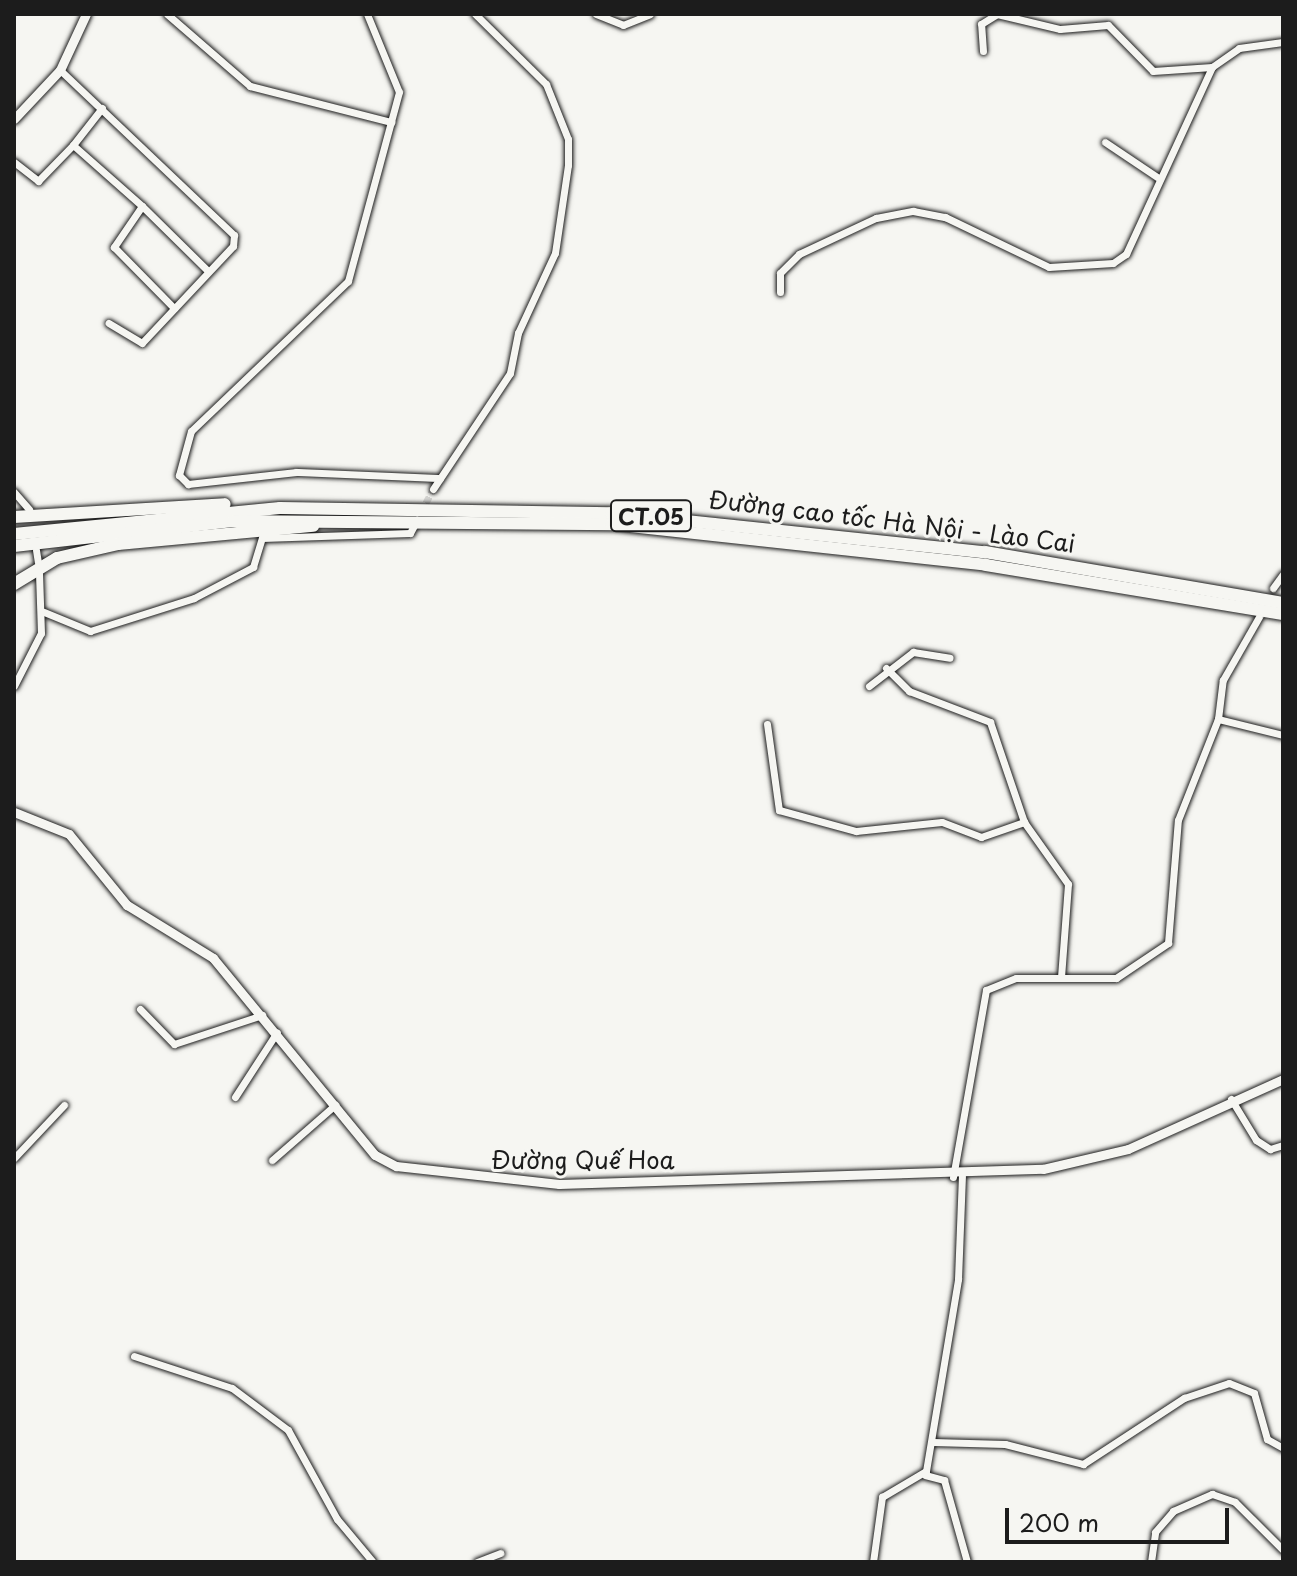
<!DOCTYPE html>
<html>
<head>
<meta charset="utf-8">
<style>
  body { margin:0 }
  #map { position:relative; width:1297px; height:1576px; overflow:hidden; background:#f6f6f2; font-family:"Playpen Sans",sans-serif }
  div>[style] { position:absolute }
  .minor-tunnel>* { height:7px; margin-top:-3.5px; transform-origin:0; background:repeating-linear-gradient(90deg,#d5d5d2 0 7px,transparent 0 10.5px) }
  .roads { filter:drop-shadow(0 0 2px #1c1c1c) drop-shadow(0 0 2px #1c1c1c) }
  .minor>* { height:7px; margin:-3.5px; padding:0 3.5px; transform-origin:3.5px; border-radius:3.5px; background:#f6f6f2 }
  .tertiary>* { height:9px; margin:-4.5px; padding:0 4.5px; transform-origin:4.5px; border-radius:4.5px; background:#f6f6f2 }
  .motorway>* { height:12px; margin:-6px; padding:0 6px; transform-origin:6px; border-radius:6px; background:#f6f6f2 }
  span { translate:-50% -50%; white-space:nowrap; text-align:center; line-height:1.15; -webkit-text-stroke:6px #f6f6f2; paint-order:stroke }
  .shield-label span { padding:2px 6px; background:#f6f6f2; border:2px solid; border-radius:6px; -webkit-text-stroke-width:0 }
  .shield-label { font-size:22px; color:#1c1c1c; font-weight:700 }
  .street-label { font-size:24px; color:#1c1c1c }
  .frame { position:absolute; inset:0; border:16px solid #1c1c1c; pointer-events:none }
  .scale { position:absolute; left:1005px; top:1508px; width:224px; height:36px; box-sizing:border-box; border:4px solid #1c1c1c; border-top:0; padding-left:10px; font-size:24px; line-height:28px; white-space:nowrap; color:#1c1c1c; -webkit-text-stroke:6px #f6f6f2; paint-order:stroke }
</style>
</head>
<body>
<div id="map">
  <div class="minor-tunnel">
    <i style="left:421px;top:512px;width:26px;rotate:-62deg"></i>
  </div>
  <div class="roads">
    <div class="minor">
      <i style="left:167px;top:14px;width:110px;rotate:40.9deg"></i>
      <i style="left:250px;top:86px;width:146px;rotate:14.3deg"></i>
      <i style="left:367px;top:14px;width:84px;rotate:67.7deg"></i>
      <i style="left:399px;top:92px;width:196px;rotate:105.1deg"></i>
      <i style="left:348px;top:281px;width:217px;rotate:136.3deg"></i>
      <i style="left:191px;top:431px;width:46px;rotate:105.3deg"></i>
      <i style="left:179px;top:475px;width:13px;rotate:45deg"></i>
      <i style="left:188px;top:484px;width:109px;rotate:-6.3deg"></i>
      <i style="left:296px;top:472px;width:144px;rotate:2.4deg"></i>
      <i style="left:596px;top:14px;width:29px;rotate:22deg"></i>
      <i style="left:623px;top:25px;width:29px;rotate:-22deg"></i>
      <i style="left:983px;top:51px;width:27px;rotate:-94deg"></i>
      <i style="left:981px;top:24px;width:19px;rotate:-32deg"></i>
      <i style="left:997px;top:14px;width:65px;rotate:13.4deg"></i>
      <i style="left:1060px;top:29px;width:48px;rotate:-4.8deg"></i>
      <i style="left:1108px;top:25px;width:64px;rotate:45.6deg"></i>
      <i style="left:1153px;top:71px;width:59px;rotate:-3.9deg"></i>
      <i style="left:60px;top:70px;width:240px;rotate:43.5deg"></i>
      <i style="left:234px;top:235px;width:11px;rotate:95deg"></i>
      <i style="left:233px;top:246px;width:133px;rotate:133.2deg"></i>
      <i style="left:142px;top:343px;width:39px;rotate:-149deg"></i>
      <i style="left:102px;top:108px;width:47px;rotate:128.1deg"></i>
      <i style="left:73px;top:145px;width:92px;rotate:41.5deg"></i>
      <i style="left:142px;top:206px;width:50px;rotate:124.3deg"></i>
      <i style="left:114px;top:247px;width:86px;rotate:45.5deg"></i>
      <i style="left:1105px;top:142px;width:63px;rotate:33.9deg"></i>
      <i style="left:14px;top:162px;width:31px;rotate:38deg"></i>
      <i style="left:38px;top:181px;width:50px;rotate:-45.8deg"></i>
      <i style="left:142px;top:206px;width:93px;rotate:44.6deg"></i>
      <i style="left:780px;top:292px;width:19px;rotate:-90deg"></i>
      <i style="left:780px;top:273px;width:27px;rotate:-45deg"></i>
      <i style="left:799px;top:254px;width:85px;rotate:-25.1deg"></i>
      <i style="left:876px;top:218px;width:38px;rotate:-11deg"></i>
      <i style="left:913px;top:211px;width:33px;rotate:11deg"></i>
      <i style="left:945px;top:217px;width:115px;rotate:25.7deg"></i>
      <i style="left:1049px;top:267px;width:64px;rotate:-3.6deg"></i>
      <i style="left:1113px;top:263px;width:16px;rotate:-35deg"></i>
      <i style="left:1126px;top:254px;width:206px;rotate:-65.3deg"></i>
      <i style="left:1212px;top:67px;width:33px;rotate:-35deg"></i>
      <i style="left:1239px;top:48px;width:44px;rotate:-7.8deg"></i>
      <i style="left:433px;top:489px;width:139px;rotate:-56.4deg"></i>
      <i style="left:510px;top:373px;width:41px;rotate:-78.7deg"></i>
      <i style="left:518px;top:333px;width:88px;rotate:-65.2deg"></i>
      <i style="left:555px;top:253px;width:89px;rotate:-81.6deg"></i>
      <i style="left:568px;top:165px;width:26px;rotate:-90deg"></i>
      <i style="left:568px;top:139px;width:59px;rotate:-111.8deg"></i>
      <i style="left:546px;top:84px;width:100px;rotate:-135.4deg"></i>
      <i style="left:14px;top:492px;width:23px;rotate:49deg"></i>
      <i style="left:36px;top:550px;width:12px;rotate:81deg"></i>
      <i style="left:1273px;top:588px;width:17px;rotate:-54deg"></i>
      <i style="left:44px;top:612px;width:50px;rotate:22.4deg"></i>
      <i style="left:90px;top:631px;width:109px;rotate:-17.6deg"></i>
      <i style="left:194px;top:598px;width:67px;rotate:-27.7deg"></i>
      <i style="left:253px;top:567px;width:30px;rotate:-73deg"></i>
      <i style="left:262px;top:538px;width:148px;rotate:-1.9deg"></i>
      <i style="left:410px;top:533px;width:15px;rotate:-62deg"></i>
      <i style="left:886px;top:668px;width:33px;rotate:45deg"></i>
      <i style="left:909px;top:691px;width:87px;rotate:20.9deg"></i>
      <i style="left:990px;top:722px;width:106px;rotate:71.2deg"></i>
      <i style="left:1024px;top:822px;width:76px;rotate:54.6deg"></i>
      <i style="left:1068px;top:884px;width:94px;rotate:94.3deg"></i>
      <i style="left:14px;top:686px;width:59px;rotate:-63deg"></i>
      <i style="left:41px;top:633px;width:60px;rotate:-91.9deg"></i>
      <i style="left:869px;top:686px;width:56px;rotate:-37.7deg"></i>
      <i style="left:913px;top:652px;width:37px;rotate:9deg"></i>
      <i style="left:1218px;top:719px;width:67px;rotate:13.8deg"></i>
      <i style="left:767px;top:724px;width:87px;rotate:82.1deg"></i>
      <i style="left:779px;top:810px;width:80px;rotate:15.3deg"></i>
      <i style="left:856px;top:831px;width:86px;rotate:-6deg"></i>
      <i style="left:942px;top:822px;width:42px;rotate:21deg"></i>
      <i style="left:981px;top:837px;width:46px;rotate:-19.2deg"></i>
      <i style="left:140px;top:1009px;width:49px;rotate:45.8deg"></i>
      <i style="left:174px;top:1044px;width:93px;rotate:-18.2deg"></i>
      <i style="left:235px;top:1097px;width:77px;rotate:-57.1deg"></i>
      <i style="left:1231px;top:1099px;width:48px;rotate:58.6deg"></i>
      <i style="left:1256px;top:1140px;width:17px;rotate:33deg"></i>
      <i style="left:1270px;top:1149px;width:14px;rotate:-17deg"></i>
      <i style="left:14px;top:1158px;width:73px;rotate:-46.7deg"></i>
      <i style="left:272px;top:1160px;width:84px;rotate:-41.1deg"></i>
      <i style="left:953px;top:1177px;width:190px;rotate:-80deg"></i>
      <i style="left:986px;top:990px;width:32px;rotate:-22deg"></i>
      <i style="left:1016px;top:978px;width:100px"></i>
      <i style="left:1116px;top:978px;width:63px;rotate:-33.9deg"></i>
      <i style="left:1168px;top:943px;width:123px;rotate:-85.4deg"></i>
      <i style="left:1178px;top:820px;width:109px;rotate:-68.4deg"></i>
      <i style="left:1218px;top:719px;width:39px;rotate:-83deg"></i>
      <i style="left:1223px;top:680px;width:73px;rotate:-60.3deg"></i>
      <i style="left:134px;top:1356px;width:103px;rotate:18.1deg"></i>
      <i style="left:232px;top:1388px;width:70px;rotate:36.9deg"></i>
      <i style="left:288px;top:1430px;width:102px;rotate:61.2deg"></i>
      <i style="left:337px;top:1519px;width:56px;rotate:50.1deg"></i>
      <i style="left:933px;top:1442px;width:72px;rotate:1.6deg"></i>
      <i style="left:1005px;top:1444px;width:81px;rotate:14.4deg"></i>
      <i style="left:1083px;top:1464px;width:121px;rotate:-33.2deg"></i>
      <i style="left:1184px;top:1398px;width:47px;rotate:-18.4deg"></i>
      <i style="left:1229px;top:1383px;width:27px;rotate:22deg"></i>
      <i style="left:1254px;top:1393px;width:48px;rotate:74.2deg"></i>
      <i style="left:1267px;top:1439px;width:18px;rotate:29deg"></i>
      <i style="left:925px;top:1475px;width:20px;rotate:15deg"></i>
      <i style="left:944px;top:1480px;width:85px;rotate:74.3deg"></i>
      <i style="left:477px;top:1562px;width:25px;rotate:-21deg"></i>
      <i style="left:873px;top:1562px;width:66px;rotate:-82.1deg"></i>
      <i style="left:882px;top:1497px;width:51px;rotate:-30.6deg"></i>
      <i style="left:926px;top:1471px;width:195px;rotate:-80.5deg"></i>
      <i style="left:958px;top:1279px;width:103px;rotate:-87.8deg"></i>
      <i style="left:1151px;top:1562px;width:30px;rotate:-82deg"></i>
      <i style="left:1155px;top:1532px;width:28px;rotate:-49deg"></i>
      <i style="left:1173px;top:1511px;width:43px;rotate:-23.6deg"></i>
      <i style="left:1212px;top:1494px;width:24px;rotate:19deg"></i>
      <i style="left:1235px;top:1502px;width:68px;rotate:45deg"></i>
    </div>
    <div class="tertiary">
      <i style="left:14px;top:119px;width:67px;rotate:-46.8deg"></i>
      <i style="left:60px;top:70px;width:62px;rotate:-65.1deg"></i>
      <i style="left:14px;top:812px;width:59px;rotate:21.8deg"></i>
      <i style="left:69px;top:834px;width:92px;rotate:50.8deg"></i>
      <i style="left:127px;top:905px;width:101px;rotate:31.6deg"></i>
      <i style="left:213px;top:958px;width:255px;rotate:50.6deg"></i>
      <i style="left:375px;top:1155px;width:24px;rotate:28deg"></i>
      <i style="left:396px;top:1166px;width:164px;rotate:6.3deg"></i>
      <i style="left:559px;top:1184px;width:484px;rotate:-1.8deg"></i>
      <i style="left:1043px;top:1169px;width:87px;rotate:-13.2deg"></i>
      <i style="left:1128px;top:1149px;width:170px;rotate:-24.3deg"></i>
    </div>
    <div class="motorway">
      <i style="left:14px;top:517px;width:211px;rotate:-3.5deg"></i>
      <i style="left:14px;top:534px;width:267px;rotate:-5.6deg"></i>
      <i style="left:280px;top:508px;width:331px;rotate:0.9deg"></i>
      <i style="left:611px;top:513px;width:376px;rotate:6deg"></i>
      <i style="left:985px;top:552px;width:302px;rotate:9.7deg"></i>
      <i style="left:14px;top:546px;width:220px;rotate:-6.5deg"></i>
      <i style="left:233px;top:521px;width:378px;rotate:0.5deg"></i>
      <i style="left:611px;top:524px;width:377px;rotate:6.2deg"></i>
      <i style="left:986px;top:565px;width:301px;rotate:9.4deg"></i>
      <i style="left:14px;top:584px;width:50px;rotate:-31.2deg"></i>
      <i style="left:57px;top:558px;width:63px;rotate:-12.9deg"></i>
      <i style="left:118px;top:544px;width:196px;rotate:-5.3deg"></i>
    </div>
  </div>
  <div class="shield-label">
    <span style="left:651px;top:516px">CT.05</span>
  </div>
  <div class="street-label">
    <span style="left:892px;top:521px;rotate:7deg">Đường cao tốc Hà Nội - Lào Cai</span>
    <span style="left:583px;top:1160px">Đường Quế Hoa</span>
  </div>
  <div class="frame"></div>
  <div class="scale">200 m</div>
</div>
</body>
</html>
